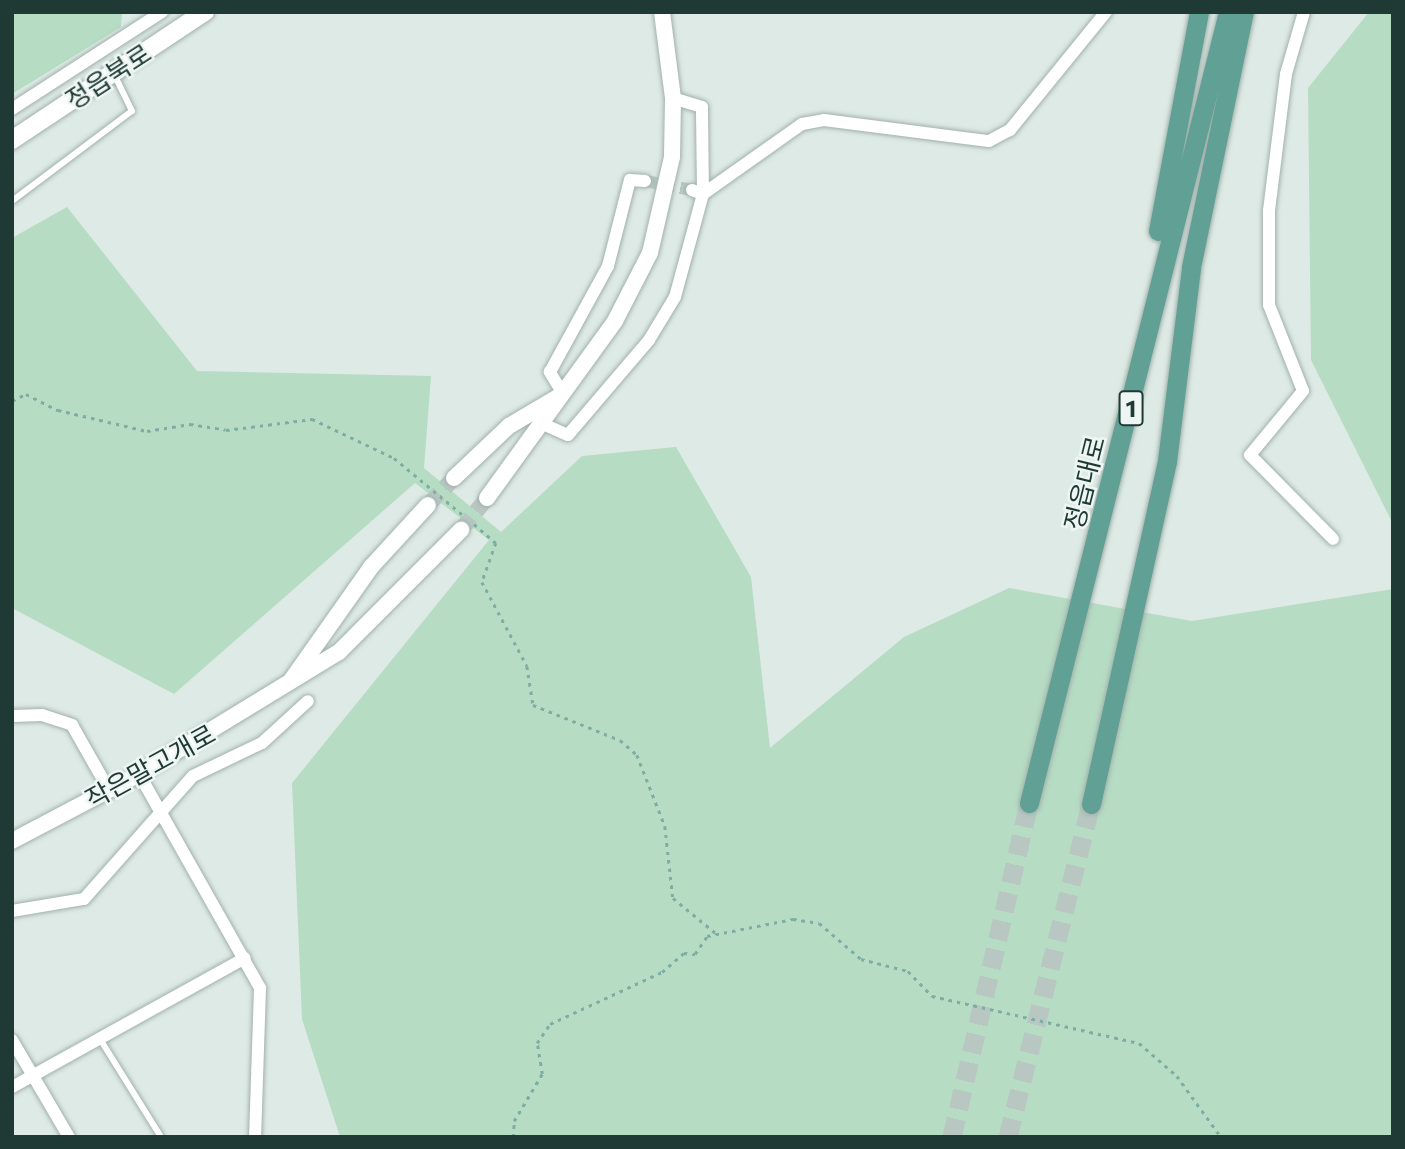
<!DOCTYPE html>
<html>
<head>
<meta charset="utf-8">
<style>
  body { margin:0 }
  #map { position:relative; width:1405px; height:1149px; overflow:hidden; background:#deeae5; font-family:Commissioner,"Noto Sans KR",sans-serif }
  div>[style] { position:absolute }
  .green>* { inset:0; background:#b6dcc3 }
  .minor-tunnel>* { height:12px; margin-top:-6px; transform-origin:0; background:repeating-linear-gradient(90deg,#b8c7c2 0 12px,transparent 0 18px) }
  .tertiary-tunnel>* { height:16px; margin-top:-8px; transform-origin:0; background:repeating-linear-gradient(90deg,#b8c7c2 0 16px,transparent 0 24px) }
  .primary-tunnel>* { height:19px; margin-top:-9.5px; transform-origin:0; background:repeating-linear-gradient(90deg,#b8c7c2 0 19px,transparent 0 29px) }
  .path>* { height:2.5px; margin-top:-1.25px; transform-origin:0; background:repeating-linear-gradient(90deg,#7eaea2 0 3.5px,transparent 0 8.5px) }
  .roads { filter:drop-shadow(0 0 2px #a1b1ac) drop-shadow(0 0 2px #a1b1ac) }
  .service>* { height:6px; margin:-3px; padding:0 3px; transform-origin:3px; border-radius:3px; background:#fff }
  .minor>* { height:12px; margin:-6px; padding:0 6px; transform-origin:6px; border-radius:6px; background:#fff }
  .tertiary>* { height:16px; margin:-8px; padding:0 8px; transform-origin:8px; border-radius:8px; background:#fff }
  .secondary>* { height:18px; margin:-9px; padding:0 9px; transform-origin:9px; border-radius:9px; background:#fff }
  .primary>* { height:19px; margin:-9.5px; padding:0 9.5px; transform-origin:9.5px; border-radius:9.5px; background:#61a094 }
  span { translate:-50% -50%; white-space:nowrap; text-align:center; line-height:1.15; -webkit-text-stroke:5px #eef6f3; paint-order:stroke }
  .shield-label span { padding:2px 5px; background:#eef6f3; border:2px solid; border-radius:5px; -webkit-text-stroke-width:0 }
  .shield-label { font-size:24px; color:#1f3934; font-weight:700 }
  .street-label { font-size:26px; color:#1f3934 }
  .frame { position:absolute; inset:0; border:14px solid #1f3934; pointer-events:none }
</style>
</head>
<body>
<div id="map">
  <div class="green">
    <i style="clip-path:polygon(12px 12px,122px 12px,121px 27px,12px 94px)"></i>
    <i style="clip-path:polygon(1369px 12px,1393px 12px,1393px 524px,1311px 360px,1308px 88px)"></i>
    <i style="clip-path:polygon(67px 207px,197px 371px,431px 376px,424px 468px,501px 532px,582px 456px,676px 447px,751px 577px,770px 748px,904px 637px,1009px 588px,1192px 621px,1393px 589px,1393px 1137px,340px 1137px,302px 1019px,292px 783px,489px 540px,415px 483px,174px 694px,12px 608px,12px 238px)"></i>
  </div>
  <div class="minor-tunnel">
    <i style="left:645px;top:181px;width:48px;rotate:10.8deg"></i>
  </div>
  <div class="tertiary-tunnel">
    <i style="left:428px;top:505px;width:37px;rotate:-46deg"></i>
    <i style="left:461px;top:530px;width:41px;rotate:-50.9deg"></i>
  </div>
  <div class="primary-tunnel">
    <i style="left:952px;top:1137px;width:343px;rotate:-77deg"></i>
    <i style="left:1008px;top:1137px;width:343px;rotate:-76deg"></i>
  </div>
  <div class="path">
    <i style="left:12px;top:401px;width:16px;rotate:-27deg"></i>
    <i style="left:26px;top:394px;width:36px;rotate:27deg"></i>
    <i style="left:58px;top:410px;width:91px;rotate:13.3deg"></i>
    <i style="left:147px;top:431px;width:44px;rotate:-9.2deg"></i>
    <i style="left:190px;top:424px;width:36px;rotate:9deg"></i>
    <i style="left:226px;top:430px;width:87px;rotate:-7.3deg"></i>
    <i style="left:312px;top:419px;width:91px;rotate:25.4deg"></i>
    <i style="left:394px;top:458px;width:91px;rotate:39.6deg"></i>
    <i style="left:474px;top:524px;width:29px;rotate:41deg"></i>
    <i style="left:496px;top:543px;width:41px;rotate:109.7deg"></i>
    <i style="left:482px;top:582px;width:95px;rotate:61.8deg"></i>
    <i style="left:527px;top:666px;width:39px;rotate:81deg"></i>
    <i style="left:533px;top:705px;width:94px;rotate:21.9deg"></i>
    <i style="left:620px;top:740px;width:23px;rotate:41deg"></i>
    <i style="left:637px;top:755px;width:76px;rotate:68.5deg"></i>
    <i style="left:665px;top:826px;width:72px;rotate:83.7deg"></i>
    <i style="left:673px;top:898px;width:58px;rotate:39.4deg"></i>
    <i style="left:513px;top:1137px;width:16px;rotate:-86deg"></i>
    <i style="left:514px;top:1121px;width:55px;rotate:-59.2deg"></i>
    <i style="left:542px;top:1074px;width:31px;rotate:-99deg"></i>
    <i style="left:537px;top:1043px;width:23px;rotate:-56deg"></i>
    <i style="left:550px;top:1024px;width:123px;rotate:-24.9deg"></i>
    <i style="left:662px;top:972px;width:29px;rotate:-41deg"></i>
    <i style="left:684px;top:953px;width:11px;rotate:5deg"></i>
    <i style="left:695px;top:954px;width:22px;rotate:-56deg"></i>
    <i style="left:707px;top:936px;width:88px;rotate:-11.2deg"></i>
    <i style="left:793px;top:919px;width:26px;rotate:9deg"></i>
    <i style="left:819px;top:923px;width:55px;rotate:40.6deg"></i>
    <i style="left:861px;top:959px;width:49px;rotate:14.3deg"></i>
    <i style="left:908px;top:971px;width:35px;rotate:46deg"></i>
    <i style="left:932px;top:996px;width:212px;rotate:12.8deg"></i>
    <i style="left:1139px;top:1043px;width:50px;rotate:41deg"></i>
    <i style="left:1177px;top:1076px;width:75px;rotate:54.2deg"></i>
  </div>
  <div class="roads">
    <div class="service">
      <i style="left:12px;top:201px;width:150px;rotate:-36.9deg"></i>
      <i style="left:132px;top:111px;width:41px;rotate:-115.9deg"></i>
      <i style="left:100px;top:1039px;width:115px;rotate:58.1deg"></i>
    </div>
    <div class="minor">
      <i style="left:1304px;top:12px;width:65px;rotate:106.2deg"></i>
      <i style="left:1286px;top:74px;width:137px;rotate:97.1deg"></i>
      <i style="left:1269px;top:210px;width:95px;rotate:90deg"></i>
      <i style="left:1269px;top:305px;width:92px;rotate:68.4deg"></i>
      <i style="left:1303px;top:391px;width:83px;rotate:129.6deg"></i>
      <i style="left:1250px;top:455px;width:118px;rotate:45.3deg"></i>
      <i style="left:12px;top:109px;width:179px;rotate:-32.9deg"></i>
      <i style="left:692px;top:190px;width:12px;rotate:20deg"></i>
      <i style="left:703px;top:194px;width:121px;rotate:-35.3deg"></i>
      <i style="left:802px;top:124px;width:22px;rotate:-10deg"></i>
      <i style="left:824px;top:120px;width:166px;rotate:7.3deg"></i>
      <i style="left:989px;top:141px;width:24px;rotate:-28deg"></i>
      <i style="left:1010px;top:130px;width:152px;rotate:-50.9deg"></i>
      <i style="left:563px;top:394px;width:26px;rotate:-121deg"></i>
      <i style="left:550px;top:372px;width:121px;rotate:-61.3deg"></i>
      <i style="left:608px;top:266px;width:89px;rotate:-75.7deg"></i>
      <i style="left:630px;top:180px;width:15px;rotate:4deg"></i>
      <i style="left:543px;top:424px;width:27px;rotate:24deg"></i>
      <i style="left:568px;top:435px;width:125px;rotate:-49.5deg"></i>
      <i style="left:649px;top:340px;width:50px;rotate:-58.8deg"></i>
      <i style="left:675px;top:297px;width:107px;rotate:-74.8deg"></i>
      <i style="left:703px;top:194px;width:87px;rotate:-90.7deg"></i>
      <i style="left:702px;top:107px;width:30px;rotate:-163deg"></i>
      <i style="left:12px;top:716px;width:30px;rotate:-2deg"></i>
      <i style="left:42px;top:715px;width:32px;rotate:18deg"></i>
      <i style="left:72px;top:725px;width:75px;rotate:60.4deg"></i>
      <i style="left:139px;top:774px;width:246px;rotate:60.5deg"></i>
      <i style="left:260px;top:988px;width:149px;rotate:91.9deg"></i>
      <i style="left:12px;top:911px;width:73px;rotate:-9.5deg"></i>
      <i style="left:84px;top:899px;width:164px;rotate:-48.5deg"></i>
      <i style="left:193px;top:776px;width:76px;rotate:-25.6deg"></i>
      <i style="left:262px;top:743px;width:62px;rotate:-42.4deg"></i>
      <i style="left:12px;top:1040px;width:113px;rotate:59.6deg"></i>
      <i style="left:12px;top:1087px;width:266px;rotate:-29deg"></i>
    </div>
    <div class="tertiary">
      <i style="left:454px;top:478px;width:76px;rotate:-43.4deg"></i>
      <i style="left:509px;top:426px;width:57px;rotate:-30.6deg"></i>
      <i style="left:487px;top:498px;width:218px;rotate:-54.1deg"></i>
      <i style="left:615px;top:321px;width:76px;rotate:-62.8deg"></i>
      <i style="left:650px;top:253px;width:98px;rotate:-77.1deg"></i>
      <i style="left:672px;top:157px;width:59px;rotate:-89deg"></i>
      <i style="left:673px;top:98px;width:87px;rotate:-97.3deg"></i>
      <i style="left:292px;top:679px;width:137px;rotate:-54.8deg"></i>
      <i style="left:371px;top:567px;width:84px;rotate:-47.4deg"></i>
      <i style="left:12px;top:841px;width:144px;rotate:-27.8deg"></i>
      <i style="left:139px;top:774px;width:234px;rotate:-31.4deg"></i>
      <i style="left:339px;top:652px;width:173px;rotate:-45deg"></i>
    </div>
    <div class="secondary">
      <i style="left:12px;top:140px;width:232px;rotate:-33.6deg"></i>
    </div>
    <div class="primary">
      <i style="left:1158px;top:231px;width:223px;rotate:-79.4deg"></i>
      <i style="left:1029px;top:803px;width:816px;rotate:-75.88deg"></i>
      <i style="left:1091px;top:804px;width:351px;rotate:-77.5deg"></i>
      <i style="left:1167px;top:461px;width:195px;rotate:-82.9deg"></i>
      <i style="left:1191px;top:267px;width:260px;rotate:-78.3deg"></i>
    </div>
  </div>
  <div class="shield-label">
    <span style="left:1131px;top:408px">1</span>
  </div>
  <div class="street-label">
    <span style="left:108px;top:76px;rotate:-33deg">정읍북로</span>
    <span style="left:1084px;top:483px;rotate:-76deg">정읍대로</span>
    <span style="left:150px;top:766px;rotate:-29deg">작은말고개로</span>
  </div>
  <div class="frame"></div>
</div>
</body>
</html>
